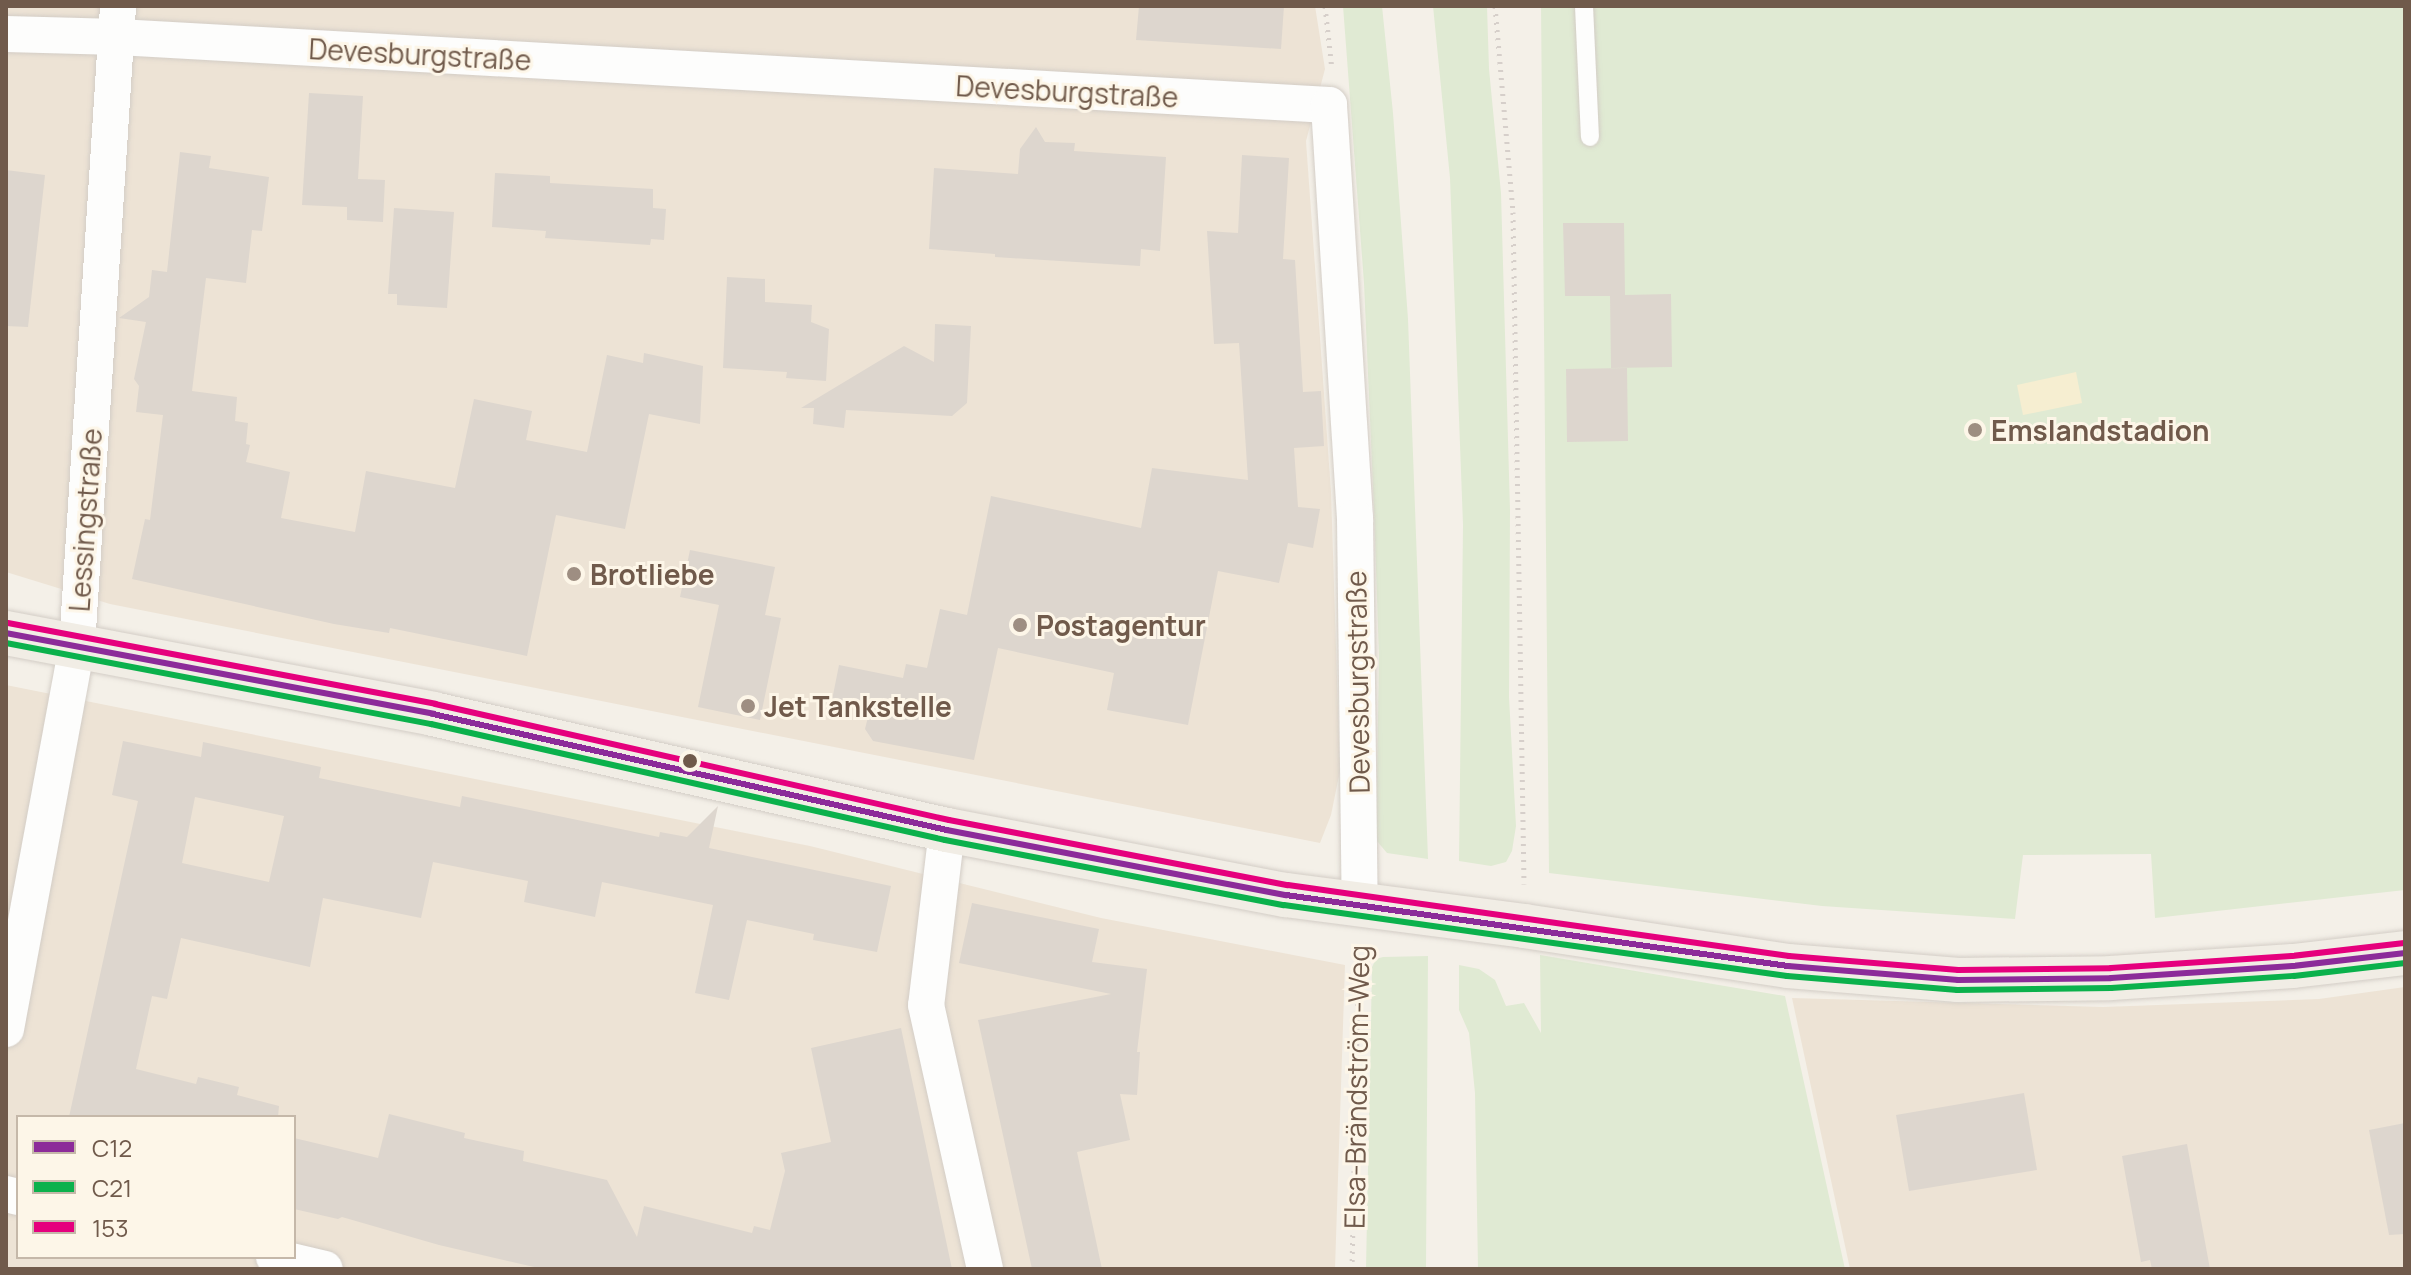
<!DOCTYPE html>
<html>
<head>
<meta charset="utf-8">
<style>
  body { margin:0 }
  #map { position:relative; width:2411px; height:1275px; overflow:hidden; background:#f4f0e8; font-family:Manrope,sans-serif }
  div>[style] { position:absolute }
  .residential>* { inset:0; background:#ede3d5 }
  .green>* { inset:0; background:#e0ead3 }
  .sand>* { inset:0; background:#f6eed1 }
  .building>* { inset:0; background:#ddd6ce }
  .path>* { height:5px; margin-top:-2.5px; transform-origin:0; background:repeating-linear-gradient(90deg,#d6cfca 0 2px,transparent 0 8px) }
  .roads { filter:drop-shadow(0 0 2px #d3cdc6) drop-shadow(0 0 2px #d3cdc6) }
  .service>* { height:18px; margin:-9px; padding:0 9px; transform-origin:9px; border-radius:9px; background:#fdfdfc }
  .minor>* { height:36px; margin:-18px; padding:0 18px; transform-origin:18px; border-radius:18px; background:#fdfdfc }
  .primary>* { height:44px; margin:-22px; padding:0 22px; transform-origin:22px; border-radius:22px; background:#f1ede5 }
  .bus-1>* { height:6px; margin:-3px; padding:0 3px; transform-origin:3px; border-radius:3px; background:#8c2b99 }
  .bus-2>* { height:6px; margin:-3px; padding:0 3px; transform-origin:3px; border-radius:3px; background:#0bb14c }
  .bus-3>* { height:6px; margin:-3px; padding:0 3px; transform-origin:3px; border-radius:3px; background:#e5007d }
  .dots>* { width:22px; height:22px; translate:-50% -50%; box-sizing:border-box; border:4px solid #fdf6e8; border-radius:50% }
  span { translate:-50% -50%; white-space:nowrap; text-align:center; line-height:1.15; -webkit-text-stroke:6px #fdf6e8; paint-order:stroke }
  .street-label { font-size:28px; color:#705a4b }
  .poi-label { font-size:28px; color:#705a4b; font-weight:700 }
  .left { translate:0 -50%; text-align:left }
  .frame { position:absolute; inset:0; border:8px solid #705a4b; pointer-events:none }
  .legend { position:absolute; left:16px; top:1115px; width:280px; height:144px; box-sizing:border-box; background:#fdf6e8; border:2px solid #c5b8a9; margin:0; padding:10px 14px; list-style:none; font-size:24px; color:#705a4b }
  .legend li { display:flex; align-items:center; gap:16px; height:40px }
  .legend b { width:40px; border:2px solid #c5b8a9 }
</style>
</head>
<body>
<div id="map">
  <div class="residential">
    <i style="clip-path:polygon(6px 6px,1315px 6px,1325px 69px,1306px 141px,1331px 492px,1340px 771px,1331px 815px,1320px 843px,110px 604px,6px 572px)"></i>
    <i style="clip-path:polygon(evenodd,6px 685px,810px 846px,1101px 918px,1345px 965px,1335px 1269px,6px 1269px,6px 685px,18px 1117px,294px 1117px,294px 1257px,18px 1257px,18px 1117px)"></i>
    <i style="clip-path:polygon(2405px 987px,2405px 1269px,1850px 1269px,1792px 998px,2103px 1007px,2319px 999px)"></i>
  </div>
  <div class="green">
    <i style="clip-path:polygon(1343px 6px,1382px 6px,1393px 113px,1408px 319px,1428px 859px,1387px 853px,1376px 840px,1379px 657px,1374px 510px,1364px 283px)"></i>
    <i style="clip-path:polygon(1433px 6px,1487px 6px,1489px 69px,1501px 193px,1510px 510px,1509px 697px,1516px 826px,1512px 851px,1506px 862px,1491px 866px,1459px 861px,1463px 525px,1450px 178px)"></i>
    <i style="clip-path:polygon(1541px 6px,2405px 6px,2405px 890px,2155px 918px,2151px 854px,2023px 855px,2015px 919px,1822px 906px,1549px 873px)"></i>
    <i style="clip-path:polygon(1540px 955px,1785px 996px,1845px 1269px,1478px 1269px,1475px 1093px,1469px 1033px,1459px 1010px,1459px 965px,1479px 969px,1495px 980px,1506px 1006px,1524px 1003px,1541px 1033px)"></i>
    <i style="clip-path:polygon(1428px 956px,1426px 1269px,1366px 1269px,1372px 967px,1376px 959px,1383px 957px)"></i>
  </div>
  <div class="sand">
    <i style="clip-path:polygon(2076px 372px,2082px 403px,2023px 415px,2017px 385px)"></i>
  </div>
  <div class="building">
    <i style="clip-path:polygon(1139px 6px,1284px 6px,1281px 49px,1136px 40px)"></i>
    <i style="clip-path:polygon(309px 93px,363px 96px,358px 179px,385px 180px,383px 222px,347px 220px,347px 207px,302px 205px)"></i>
    <i style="clip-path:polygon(1036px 127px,1045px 142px,1075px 143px,1074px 151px,1166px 157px,1160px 251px,1141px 249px,1140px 266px,995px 257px,995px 254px,929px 249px,934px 168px,1018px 174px,1020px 149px)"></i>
    <i style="clip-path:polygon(180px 152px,211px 156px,209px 168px,269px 177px,262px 231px,252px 230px,246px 283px,206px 278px,192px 391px,237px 397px,235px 421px,248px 423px,246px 444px,250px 445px,246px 462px,290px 472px,281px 518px,355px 532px,366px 471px,455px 488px,474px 399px,532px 411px,526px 440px,587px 452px,607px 355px,643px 363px,644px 353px,703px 366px,700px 424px,649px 414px,625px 529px,556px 515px,527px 656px,390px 628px,389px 633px,334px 624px,132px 579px,145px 519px,150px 520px,163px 415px,136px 412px,139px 386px,134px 379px,146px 322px,119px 318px,149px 297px,152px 270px,167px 272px)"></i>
    <i style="clip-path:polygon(1242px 155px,1289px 158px,1283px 259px,1295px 260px,1303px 392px,1321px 391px,1324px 446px,1294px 448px,1298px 507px,1320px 509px,1313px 548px,1288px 543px,1279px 583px,1218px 571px,1188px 725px,1107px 710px,1114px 673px,998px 648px,974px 760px,873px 741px,865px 729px,868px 717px,854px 714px,856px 705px,832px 700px,839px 665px,903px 678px,906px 664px,927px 668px,940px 609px,967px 615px,991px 496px,1141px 528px,1152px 468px,1248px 480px,1239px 343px,1214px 344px,1207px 231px,1238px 233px)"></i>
    <i style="clip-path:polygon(6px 170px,45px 175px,28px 327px,6px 326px)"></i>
    <i style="clip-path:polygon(495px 173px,550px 176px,550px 183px,653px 189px,653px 208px,666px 209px,664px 240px,651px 239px,650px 245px,545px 238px,546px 231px,492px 227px)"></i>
    <i style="clip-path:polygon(394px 208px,454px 212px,447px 308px,397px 305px,397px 294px,388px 294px)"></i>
    <i style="clip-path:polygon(1563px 223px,1624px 223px,1625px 295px,1671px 294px,1672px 367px,1611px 368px,1610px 296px,1565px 296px)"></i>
    <i style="clip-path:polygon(727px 277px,765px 279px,765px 302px,812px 305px,811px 322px,829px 329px,826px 381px,786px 378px,787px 372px,723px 368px)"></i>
    <i style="clip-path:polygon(935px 324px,971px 326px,967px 403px,952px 416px,846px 410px,844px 428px,813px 424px,814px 408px,801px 408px,904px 346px,934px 362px)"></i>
    <i style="clip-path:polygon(1627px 368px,1628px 441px,1567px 442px,1566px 369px)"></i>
    <i style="clip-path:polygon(690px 550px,775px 567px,765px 615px,781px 618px,760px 720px,698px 707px,719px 605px,680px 597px)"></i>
    <i style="clip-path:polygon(evenodd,123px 741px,201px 757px,203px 742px,321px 767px,319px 778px,460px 807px,462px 796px,659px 837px,660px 832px,687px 837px,718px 806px,709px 848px,891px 886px,877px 952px,813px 940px,814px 934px,747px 920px,729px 1000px,695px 993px,713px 905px,602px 882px,595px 917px,524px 902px,528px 881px,433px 862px,421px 918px,323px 898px,310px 967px,181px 938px,167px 999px,152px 996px,136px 1069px,196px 1084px,198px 1077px,239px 1087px,237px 1095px,279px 1106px,278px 1117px,69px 1117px,138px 801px,112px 795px,123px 741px,195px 797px,284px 816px,269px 882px,182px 863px,195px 797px)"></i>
    <i style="clip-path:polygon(972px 903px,1099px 929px,1092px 962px,1147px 969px,1137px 1052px,1140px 1052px,1137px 1095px,1120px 1094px,1130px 1140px,1077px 1152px,1102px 1269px,1032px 1269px,978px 1020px,1111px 994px,959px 963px)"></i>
    <i style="clip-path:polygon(901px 1028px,952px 1269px,543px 1269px,439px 1245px,342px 1217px,338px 1219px,294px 1209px,294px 1138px,378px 1158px,389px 1114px,465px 1133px,464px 1138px,524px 1151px,523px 1161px,607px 1180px,637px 1237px,644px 1206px,752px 1233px,754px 1226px,770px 1230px,785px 1171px,781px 1153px,831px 1142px,811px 1048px)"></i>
    <i style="clip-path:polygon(2024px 1093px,2037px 1170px,1909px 1191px,1896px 1115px)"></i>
    <i style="clip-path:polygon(2405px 1123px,2405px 1234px,2389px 1235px,2369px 1130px)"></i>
    <i style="clip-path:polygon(2187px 1144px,2210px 1269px,2152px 1269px,2150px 1260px,2141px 1262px,2122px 1156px)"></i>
  </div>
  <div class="path">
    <i style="left:1325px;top:6px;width:63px;rotate:83.7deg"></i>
    <i style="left:1495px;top:6px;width:207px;rotate:85deg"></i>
    <i style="left:1513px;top:212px;width:672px;rotate:89.06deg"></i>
    <i style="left:1352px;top:1269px;width:323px;rotate:-88.8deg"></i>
  </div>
  <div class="roads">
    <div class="service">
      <i style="left:1584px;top:6px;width:131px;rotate:87.4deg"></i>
    </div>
    <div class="minor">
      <i style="left:6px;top:34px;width:112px;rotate:1.5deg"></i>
      <i style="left:118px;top:37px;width:1213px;rotate:3.21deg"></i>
      <i style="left:1329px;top:105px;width:414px;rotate:86.4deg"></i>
      <i style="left:1355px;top:518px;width:387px;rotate:89.3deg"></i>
      <i style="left:947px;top:830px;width:176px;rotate:96.8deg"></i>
      <i style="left:926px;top:1005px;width:271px;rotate:77.4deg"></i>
      <i style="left:6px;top:1029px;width:390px;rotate:-79.5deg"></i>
      <i style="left:77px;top:646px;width:641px;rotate:-86.33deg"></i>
      <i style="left:6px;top:1194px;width:12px;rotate:14deg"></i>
      <i style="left:274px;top:1257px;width:52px;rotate:13.2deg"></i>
    </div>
    <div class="primary">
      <i style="left:6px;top:633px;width:435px;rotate:10.7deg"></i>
      <i style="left:433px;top:714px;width:527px;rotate:12.72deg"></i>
      <i style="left:947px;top:830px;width:345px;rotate:10.9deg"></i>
      <i style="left:1286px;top:895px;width:240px;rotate:7.4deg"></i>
      <i style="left:1524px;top:926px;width:267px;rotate:8.6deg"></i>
      <i style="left:1788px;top:966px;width:171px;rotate:4.7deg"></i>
      <i style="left:1958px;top:980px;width:153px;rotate:-0.7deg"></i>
      <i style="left:2111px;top:978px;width:182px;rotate:-3.8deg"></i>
      <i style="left:2293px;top:966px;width:113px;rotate:-6.6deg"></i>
    </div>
  </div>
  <div class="bus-1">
    <i style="left:6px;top:633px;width:435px;rotate:10.7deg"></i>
    <i style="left:433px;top:714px;width:527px;rotate:12.72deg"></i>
    <i style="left:947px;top:830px;width:345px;rotate:10.9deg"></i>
    <i style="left:1286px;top:895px;width:507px;rotate:8.05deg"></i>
    <i style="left:1788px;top:966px;width:171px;rotate:4.7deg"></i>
    <i style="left:1958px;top:980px;width:153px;rotate:-0.7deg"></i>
    <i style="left:2111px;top:978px;width:182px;rotate:-3.8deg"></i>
    <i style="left:2293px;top:966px;width:113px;rotate:-6.6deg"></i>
  </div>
  <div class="bus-2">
    <i style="left:6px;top:643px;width:433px;rotate:10.8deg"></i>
    <i style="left:431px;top:724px;width:527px;rotate:12.72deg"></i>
    <i style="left:945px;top:840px;width:345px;rotate:10.9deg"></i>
    <i style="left:1284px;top:905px;width:508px;rotate:8.03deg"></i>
    <i style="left:1787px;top:976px;width:171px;rotate:4.7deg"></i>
    <i style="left:1957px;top:990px;width:154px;rotate:-0.7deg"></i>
    <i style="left:2111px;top:988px;width:183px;rotate:-3.8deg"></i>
    <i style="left:2294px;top:976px;width:112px;rotate:-6.7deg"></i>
  </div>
  <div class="bus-3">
    <i style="left:8px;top:623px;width:435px;rotate:10.7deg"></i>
    <i style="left:435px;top:704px;width:527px;rotate:12.72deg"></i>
    <i style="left:949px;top:820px;width:345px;rotate:10.9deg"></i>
    <i style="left:1288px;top:885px;width:506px;rotate:8.07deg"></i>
    <i style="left:1789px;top:956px;width:170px;rotate:4.7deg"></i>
    <i style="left:1958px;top:970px;width:153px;rotate:-0.7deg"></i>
    <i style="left:2111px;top:968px;width:181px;rotate:-3.8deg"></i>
    <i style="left:2292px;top:956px;width:113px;rotate:-6.6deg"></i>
  </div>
  <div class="dots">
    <i style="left:1975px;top:430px;background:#9e8e82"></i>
    <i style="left:574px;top:574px;background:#9e8e82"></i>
    <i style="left:1020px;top:625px;background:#9e8e82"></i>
    <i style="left:748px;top:706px;background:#9e8e82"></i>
    <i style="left:690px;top:761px;background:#705a4b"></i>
  </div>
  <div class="street-label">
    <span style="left:420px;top:54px;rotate:3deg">Devesburgstraße</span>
    <span style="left:1067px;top:91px;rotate:3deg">Devesburgstraße</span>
    <span style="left:85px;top:520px;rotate:-86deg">Lessingstraße</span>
    <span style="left:1357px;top:682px;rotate:-91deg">Devesburgstraße</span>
    <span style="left:1356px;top:1087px;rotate:-89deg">Elsa-Brändström-Weg</span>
  </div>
  <div class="poi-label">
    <span class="left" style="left:1991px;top:430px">Emslandstadion</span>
    <span class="left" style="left:590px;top:574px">Brotliebe</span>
    <span class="left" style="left:1036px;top:625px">Postagentur</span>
    <span class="left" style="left:764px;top:706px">Jet Tankstelle</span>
  </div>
  <div class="frame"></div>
  <ul class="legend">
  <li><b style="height:10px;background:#8c2b99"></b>C12</li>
  <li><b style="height:10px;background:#0bb14c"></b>C21</li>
  <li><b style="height:10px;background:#e5007d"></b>153</li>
  </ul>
</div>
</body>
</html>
